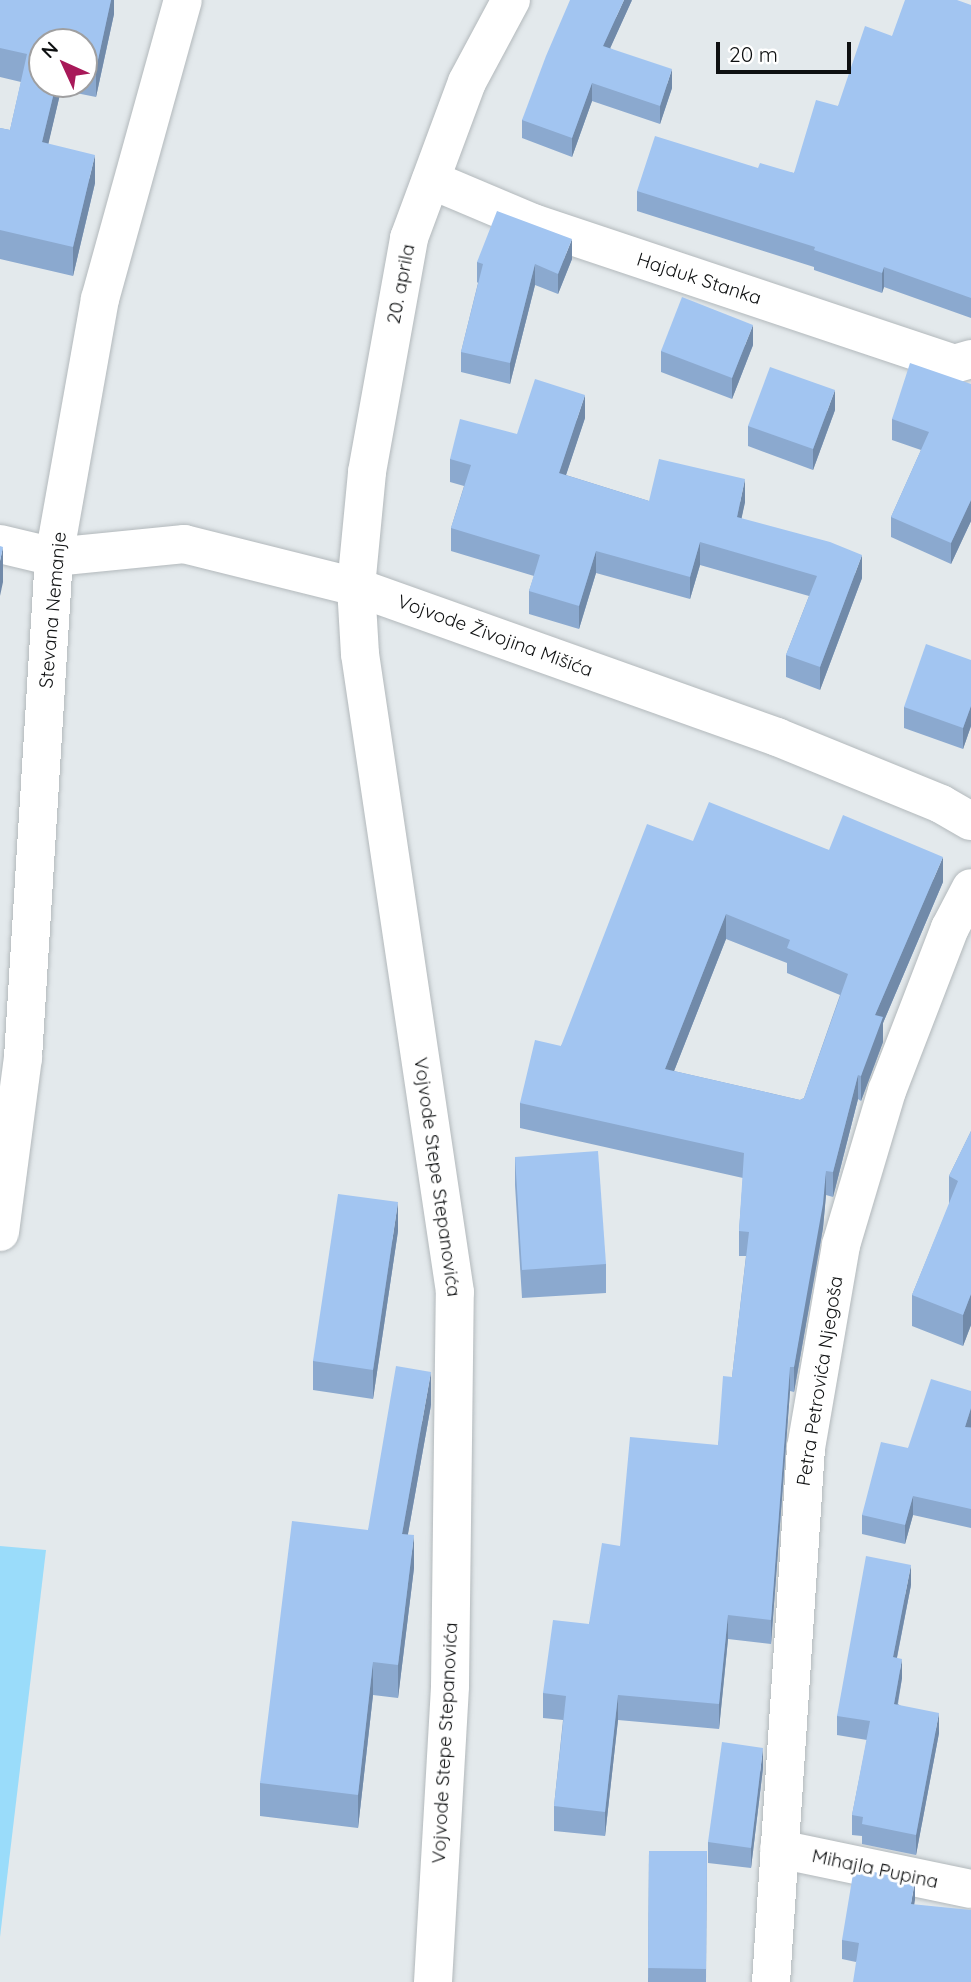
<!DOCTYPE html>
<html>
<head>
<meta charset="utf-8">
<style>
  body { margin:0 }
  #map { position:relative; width:971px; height:1982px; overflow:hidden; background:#e3e9ec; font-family:Quicksand,sans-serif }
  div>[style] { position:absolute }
  .green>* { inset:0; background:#9adcfa }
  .roads { filter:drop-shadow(0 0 2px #b3b9bc) drop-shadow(0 0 2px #b3b9bc) }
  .street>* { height:38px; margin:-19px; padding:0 19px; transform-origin:19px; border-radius:19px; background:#fff }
  .secondary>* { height:38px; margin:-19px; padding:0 19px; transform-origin:19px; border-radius:19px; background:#fff }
  .wall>* { inset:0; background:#8ba9cf }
  .shaded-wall>* { inset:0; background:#718aa9 }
  .building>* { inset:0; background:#a2c5f1 }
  span { translate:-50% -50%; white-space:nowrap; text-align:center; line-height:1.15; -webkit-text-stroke:6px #fff; paint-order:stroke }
  .street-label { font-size:19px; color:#0e1011 }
  .north { position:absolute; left:28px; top:28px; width:70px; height:70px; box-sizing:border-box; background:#fff; border:2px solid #9f9fa0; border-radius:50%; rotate:315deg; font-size:19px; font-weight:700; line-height:28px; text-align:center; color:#0e1011 }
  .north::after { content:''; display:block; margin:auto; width:24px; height:32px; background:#a81959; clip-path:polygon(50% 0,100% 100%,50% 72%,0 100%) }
  .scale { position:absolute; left:716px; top:42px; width:135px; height:32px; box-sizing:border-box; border:4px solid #0e1011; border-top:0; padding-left:9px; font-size:21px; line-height:24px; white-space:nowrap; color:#0e1011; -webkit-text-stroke:5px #fff; paint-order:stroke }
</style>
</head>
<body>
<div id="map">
  <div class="green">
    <i style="clip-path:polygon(0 1546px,46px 1550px,0 1937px)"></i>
  </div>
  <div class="roads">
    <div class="street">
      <i style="left:431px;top:180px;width:111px;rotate:22.9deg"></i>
      <i style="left:533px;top:223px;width:444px;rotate:18.5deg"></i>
      <i style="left:954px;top:364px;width:18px;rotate:-16deg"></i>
      <i style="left:0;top:1232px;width:176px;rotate:-82.5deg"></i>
      <i style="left:23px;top:1058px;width:502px;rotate:-86.46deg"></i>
      <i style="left:54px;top:557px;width:262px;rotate:-79.9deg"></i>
      <i style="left:100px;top:299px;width:310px;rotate:-74.5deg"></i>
      <i style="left:779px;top:1849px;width:196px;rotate:11.8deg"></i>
      <i style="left:433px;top:1982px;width:296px;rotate:-86.7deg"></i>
      <i style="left:450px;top:1686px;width:394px;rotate:-89.3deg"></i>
      <i style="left:455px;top:1292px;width:645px;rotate:-98.47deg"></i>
      <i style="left:360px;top:654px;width:67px;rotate:-93.4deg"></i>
      <i style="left:356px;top:587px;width:116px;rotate:-84.5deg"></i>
      <i style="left:367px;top:472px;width:238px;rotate:-79.8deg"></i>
      <i style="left:409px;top:238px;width:166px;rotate:-69.6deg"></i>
      <i style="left:467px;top:82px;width:93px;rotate:-61.8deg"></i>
      <i style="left:771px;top:1982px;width:535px;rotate:-86.25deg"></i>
      <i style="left:806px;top:1448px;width:206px;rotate:-80.2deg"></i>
      <i style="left:841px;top:1245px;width:161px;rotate:-73.4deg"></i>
      <i style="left:887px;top:1091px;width:175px;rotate:-68.9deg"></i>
      <i style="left:950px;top:928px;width:45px;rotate:-62.3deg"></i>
    </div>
    <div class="secondary">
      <i style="left:0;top:544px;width:56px;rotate:13.5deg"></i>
      <i style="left:54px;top:557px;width:131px;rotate:-5.7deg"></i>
      <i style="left:184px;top:544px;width:177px;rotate:14deg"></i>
      <i style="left:356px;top:587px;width:447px;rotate:19.6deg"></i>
      <i style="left:777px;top:737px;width:177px;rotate:22.2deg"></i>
      <i style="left:941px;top:804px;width:34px;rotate:30deg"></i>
    </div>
  </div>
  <div class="wall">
    <i style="clip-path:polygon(evenodd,0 0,114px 0,114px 14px,96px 97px,61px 90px,48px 144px,95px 183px,73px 276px,0 259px,0 128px,10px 130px,21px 82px,0 77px,0 0,42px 42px,84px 42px,84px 84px,42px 84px,42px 42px)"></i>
    <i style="clip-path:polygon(632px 0,610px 48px,672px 88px,660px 124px,592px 101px,572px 157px,522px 138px,522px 120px)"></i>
    <i style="clip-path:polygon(971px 5px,971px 318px,884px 287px,882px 293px,814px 270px,814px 267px,637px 211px,637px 191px,758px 168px,794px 173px,838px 106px,892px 36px)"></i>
    <i style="clip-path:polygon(572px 259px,558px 294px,535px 285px,510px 384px,461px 372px,461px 352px,478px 283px,477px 282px,477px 262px)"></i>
    <i style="clip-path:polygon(753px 345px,732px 399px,661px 372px,661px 351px)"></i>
    <i style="clip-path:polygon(971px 384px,971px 521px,951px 564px,891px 537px,891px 517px,921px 450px,892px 440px,892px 419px)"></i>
    <i style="clip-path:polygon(835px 410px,813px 470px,748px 446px,748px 426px)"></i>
    <i style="clip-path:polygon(585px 418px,566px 475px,649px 501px,745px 502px,741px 519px,862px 578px,820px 690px,786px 677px,786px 655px,809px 596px,700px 565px,690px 599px,596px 573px,579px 629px,529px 614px,529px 591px,534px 576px,451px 551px,451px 528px,464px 486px,450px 482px,450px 459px,517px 434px)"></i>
    <i style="clip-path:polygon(971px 660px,971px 726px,963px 749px,904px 728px,904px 707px)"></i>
    <i style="clip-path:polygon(evenodd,693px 841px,829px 850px,943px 882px,883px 1023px,883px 1042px,861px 1101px,858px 1099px,833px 1197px,826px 1195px,823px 1228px,794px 1392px,790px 1391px,771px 1644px,728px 1639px,719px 1729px,618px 1720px,605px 1836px,554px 1831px,554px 1806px,563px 1720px,543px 1718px,543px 1693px,589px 1624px,620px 1546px,718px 1445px,732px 1377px,746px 1256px,739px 1256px,739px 1231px,743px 1178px,520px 1128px,520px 1103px,561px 1046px,693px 841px,726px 939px,787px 963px,787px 973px,840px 995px,804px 1098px,800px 1100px,674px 1071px,726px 939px)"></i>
    <i style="clip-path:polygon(971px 1131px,971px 1325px,963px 1346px,912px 1326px,912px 1295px,949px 1205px,949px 1176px)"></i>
    <i style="clip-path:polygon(515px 1157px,606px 1264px,606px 1293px,522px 1298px,515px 1185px)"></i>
    <i style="clip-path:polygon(398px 1231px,373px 1399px,313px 1390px,313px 1361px)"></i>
    <i style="clip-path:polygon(971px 1391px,971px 1528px,913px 1515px,905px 1544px,862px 1534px,862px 1515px,908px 1448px)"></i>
    <i style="clip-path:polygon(431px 1405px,408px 1534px,414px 1568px,398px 1698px,373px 1695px,358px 1828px,260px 1816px,260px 1783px,368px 1530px)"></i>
    <i style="clip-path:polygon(911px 1585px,897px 1658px,902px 1678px,898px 1704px,939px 1733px,916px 1855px,862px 1844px,862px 1836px,852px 1835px,852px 1815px,867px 1740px,837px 1735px,837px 1716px)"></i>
    <i style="clip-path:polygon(763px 1768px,751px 1868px,708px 1863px,708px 1842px)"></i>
    <i style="clip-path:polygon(649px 1851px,707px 1851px,706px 1982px,648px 1982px)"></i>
    <i style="clip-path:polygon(915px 1900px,856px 1962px,842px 1959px,842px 1940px)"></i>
  </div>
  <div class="shaded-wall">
    <i style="clip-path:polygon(111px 0,114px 0,114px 14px,96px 97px,96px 69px)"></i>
    <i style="clip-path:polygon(624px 0,632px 0,603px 64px,603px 46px)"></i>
    <i style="clip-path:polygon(672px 69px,672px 88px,660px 124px,660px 106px)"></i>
    <i style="clip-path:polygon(592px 83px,592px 101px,572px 157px,572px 138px)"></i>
    <i style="clip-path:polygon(56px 84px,61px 84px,61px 90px,42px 171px,42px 142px)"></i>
    <i style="clip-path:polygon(95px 155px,95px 183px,73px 276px,73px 247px)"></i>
    <i style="clip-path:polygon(572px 239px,572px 259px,558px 294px,558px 274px)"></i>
    <i style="clip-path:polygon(535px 264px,535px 285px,510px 384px,510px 363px)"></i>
    <i style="clip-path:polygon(884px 267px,884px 287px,882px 293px,882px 273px)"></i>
    <i style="clip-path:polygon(753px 325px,753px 345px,732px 399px,732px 378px)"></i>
    <i style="clip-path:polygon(835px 390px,835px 410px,813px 470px,813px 449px)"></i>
    <i style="clip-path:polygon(585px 395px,585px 418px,559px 496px,559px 473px)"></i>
    <i style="clip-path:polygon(745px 479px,745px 502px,737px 540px,737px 517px)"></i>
    <i style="clip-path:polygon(971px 500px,971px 521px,951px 564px,951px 543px)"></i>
    <i style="clip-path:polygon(700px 542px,700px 565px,690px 599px,690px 577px)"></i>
    <i style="clip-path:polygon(3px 547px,3px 582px,0 596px,0 561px)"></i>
    <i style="clip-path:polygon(596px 551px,596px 573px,579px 629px,579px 606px)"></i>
    <i style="clip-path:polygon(862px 555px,862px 578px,820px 690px,820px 667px)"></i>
    <i style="clip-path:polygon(971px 706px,971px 726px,963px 749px,963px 728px)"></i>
    <i style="clip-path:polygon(943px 857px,943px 882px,883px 1023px,883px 1042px,861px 1101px,861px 1076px,875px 1015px)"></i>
    <i style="clip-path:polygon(726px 914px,726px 939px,665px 1094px,665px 1069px)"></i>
    <i style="clip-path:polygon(858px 1075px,858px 1099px,833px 1197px,833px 1172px)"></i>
    <i style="clip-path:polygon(826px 1171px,826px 1195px,823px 1228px,794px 1392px,794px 1367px)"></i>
    <i style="clip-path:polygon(398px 1202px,398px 1231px,373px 1399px,373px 1370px)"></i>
    <i style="clip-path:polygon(971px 1294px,971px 1325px,963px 1346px,963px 1315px)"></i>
    <i style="clip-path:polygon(790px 1367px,790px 1391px,771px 1644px,771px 1620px)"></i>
    <i style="clip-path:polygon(431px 1372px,431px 1405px,402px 1567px,402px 1534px)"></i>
    <i style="clip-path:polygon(971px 1408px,971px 1427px,965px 1427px)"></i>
    <i style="clip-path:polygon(913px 1496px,913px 1515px,905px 1544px,905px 1525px)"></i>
    <i style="clip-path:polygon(414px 1535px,414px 1568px,398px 1698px,398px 1665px)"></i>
    <i style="clip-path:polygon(911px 1565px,911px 1585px,893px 1677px,893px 1657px)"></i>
    <i style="clip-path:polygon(728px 1615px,728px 1639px,719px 1729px,719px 1704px)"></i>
    <i style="clip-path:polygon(902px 1659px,902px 1678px,894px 1723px,894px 1704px)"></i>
    <i style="clip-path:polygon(373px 1662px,373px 1695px,358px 1828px,358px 1795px)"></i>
    <i style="clip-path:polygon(618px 1695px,618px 1720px,605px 1836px,605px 1812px)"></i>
    <i style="clip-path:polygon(939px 1713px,939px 1733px,916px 1855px,916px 1835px)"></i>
    <i style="clip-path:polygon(763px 1748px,763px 1768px,751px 1868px,751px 1848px)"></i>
    <i style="clip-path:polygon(915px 1880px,915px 1900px,911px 1924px,911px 1904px)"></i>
  </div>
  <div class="building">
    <i style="clip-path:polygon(0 0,111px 0,96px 69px,84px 66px,84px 42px,42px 42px,42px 84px,56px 84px,42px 142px,95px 155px,73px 247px,0 230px,0 128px,10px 130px,27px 54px,0 48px)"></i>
    <i style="clip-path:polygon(570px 0,624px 0,603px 46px,672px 69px,660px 106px,592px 83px,572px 138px,522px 120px,546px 56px)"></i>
    <i style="clip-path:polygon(905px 0,957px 0,971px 5px,971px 298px,884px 267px,882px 273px,814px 250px,815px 247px,637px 191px,655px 136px,758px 168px,760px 163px,794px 173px,816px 100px,838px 106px,865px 26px,892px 36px)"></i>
    <i style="clip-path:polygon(497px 211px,572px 239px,558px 274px,535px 264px,510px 363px,461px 352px,483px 264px,477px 262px)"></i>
    <i style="clip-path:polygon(682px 297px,753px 325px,732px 378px,661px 351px)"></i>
    <i style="clip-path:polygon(910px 363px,971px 384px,971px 500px,951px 543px,891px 517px,929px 432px,892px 419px)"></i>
    <i style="clip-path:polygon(770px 367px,835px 390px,813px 449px,748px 426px)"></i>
    <i style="clip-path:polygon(535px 379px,585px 395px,559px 473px,649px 501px,659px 459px,745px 479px,737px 517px,830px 542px,862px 555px,820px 667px,786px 655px,817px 576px,700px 542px,690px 577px,596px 551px,579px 606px,529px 591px,540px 555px,451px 528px,471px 465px,450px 459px,460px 419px,517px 434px)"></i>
    <i style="clip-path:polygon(0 546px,3px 547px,0 561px)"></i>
    <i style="clip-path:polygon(926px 644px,971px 660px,971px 706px,963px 728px,904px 707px)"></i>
    <i style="clip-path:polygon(evenodd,709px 802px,829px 850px,843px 815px,943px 857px,875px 1015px,883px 1017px,861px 1076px,858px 1075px,833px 1172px,826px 1171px,823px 1204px,794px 1367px,790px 1367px,771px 1620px,728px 1615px,719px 1704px,618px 1695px,605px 1812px,554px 1806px,566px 1696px,543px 1693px,553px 1620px,589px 1624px,602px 1543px,620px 1546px,630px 1437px,718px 1445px,723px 1376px,732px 1377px,749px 1232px,739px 1231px,744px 1153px,520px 1103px,535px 1040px,561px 1046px,647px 824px,693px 841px,709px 802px,726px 914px,790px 940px,787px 948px,848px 974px,804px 1098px,800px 1100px,665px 1069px,726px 914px)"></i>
    <i style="clip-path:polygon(971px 1131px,971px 1294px,963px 1315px,912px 1295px,958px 1181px,949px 1176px)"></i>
    <i style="clip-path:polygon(598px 1151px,606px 1264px,522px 1270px,515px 1157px)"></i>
    <i style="clip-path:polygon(338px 1194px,398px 1202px,373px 1370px,313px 1361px)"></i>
    <i style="clip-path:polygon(396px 1366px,431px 1372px,402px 1534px,414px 1535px,398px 1665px,373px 1662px,358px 1795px,260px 1783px,292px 1521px,368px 1530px)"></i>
    <i style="clip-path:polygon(931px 1379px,971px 1391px,971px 1408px,965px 1427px,971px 1428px,971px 1509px,913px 1496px,905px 1525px,862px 1515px,881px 1442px,908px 1448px)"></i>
    <i style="clip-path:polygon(866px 1556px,911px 1565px,893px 1657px,902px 1659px,894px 1704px,939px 1713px,916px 1835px,862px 1824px,863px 1817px,852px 1815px,870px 1721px,837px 1716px)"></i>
    <i style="clip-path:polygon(722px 1742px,763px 1748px,751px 1848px,708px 1842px)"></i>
    <i style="clip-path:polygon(649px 1851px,707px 1851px,706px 1969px,648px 1968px)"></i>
    <i style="clip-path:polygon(854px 1868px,915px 1880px,911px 1904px,971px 1910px,971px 1982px,853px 1982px,859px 1943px,842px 1940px)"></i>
  </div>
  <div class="street-label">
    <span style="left:699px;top:279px;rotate:18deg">Hajduk Stanka</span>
    <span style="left:401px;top:284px;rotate:-79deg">20. aprila</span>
    <span style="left:53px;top:610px;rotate:-85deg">Stevana Nemanje</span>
    <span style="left:495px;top:636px;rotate:20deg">Vojvode Živojina Mišića</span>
    <span style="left:437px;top:1177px;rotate:82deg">Vojvode Stepe Stepanovića</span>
    <span style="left:820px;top:1381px;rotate:-81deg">Petra Petrovića Njegoša</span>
    <span style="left:445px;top:1743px;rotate:-87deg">Vojvode Stepe Stepanovića</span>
    <span style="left:875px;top:1869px;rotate:12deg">Mihajla Pupina</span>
  </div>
  <div class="north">N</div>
  <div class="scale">20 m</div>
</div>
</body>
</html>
